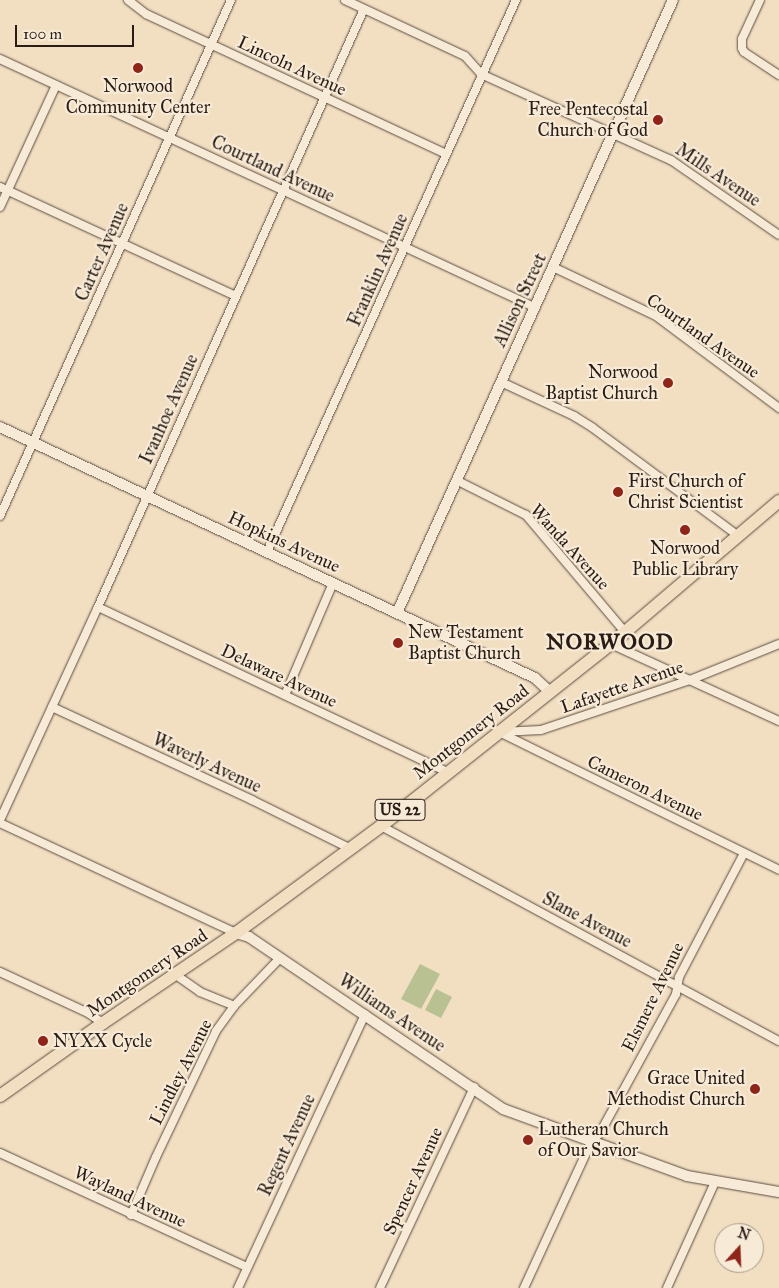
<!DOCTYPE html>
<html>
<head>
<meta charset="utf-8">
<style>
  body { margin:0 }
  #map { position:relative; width:779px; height:1288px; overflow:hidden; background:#f2dec1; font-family:"IM FELL Great Primer",serif }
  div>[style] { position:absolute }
  .green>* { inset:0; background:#b9c193 }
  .roads { filter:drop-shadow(0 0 1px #5a4c40) drop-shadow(0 0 1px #5a4c40) }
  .minor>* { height:8px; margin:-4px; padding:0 4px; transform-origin:4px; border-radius:4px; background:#f7ead7 }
  .tertiary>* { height:10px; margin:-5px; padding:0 5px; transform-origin:5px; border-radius:5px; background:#f7ead7 }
  .primary>* { height:12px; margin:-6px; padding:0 6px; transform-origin:6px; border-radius:6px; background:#f2dec1 }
  .dots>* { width:14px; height:14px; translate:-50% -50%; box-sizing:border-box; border:2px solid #f7ead7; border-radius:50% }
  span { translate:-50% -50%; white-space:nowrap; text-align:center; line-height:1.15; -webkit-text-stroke:4.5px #f7ead7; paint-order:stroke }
  .shield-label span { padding:1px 4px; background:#f7ead7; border:1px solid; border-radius:4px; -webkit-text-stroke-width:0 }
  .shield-label { font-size:16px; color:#281c15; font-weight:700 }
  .street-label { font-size:18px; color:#281c15 }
  .poi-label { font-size:18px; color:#281c15 }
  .right { translate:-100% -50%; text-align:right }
  .left { translate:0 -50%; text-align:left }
  .district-label { font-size:22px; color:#281c15; font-weight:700; letter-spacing:1px }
  .north { position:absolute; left:714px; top:1223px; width:50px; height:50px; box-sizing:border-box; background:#f7ead7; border:1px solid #a49889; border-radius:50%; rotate:20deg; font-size:14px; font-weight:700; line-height:20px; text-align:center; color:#281c15 }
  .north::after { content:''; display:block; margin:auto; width:18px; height:22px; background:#8f2418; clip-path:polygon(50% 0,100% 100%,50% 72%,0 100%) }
  .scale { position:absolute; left:15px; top:25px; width:119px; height:22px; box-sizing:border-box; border:2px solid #281c15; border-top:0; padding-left:6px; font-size:15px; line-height:18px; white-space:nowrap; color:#281c15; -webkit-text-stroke:4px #f7ead7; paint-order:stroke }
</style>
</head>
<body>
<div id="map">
  <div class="green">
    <i style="clip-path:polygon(420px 964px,440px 974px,421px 1009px,401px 999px)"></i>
    <i style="clip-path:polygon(436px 989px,452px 997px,441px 1018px,425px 1010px)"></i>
  </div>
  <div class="roads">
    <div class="minor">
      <i style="left:128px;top:0;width:23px;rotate:38deg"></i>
      <i style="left:146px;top:14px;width:331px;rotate:25deg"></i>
      <i style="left:345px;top:0;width:132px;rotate:25deg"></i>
      <i style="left:465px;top:56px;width:24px;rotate:48deg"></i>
      <i style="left:481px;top:74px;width:209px;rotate:24.4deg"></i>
      <i style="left:671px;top:160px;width:131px;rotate:34.8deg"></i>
      <i style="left:760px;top:0;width:43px;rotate:114.8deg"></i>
      <i style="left:742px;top:39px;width:9px;rotate:90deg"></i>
      <i style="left:742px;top:48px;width:4px;rotate:63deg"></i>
      <i style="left:744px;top:52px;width:42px;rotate:33.3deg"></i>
      <i style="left:0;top:59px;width:589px;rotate:24.91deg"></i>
      <i style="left:0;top:187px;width:260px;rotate:24.8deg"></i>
      <i style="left:0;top:207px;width:134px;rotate:-65.3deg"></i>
      <i style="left:553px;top:267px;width:114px;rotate:25.4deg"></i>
      <i style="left:656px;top:316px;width:154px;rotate:36.8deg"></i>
      <i style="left:501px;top:382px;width:81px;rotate:25deg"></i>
      <i style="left:574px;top:416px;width:22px;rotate:32deg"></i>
      <i style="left:593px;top:428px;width:179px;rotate:36.6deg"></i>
      <i style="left:456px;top:480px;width:78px;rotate:26.6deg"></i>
      <i style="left:526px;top:515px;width:153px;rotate:49.8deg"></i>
      <i style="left:0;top:516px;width:565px;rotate:-65.88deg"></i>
      <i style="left:267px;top:552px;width:606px;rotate:-65.72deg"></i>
      <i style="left:98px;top:607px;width:386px;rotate:25.3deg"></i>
      <i style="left:611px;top:644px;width:185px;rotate:24.6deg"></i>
      <i style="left:285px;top:695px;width:122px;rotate:-66.8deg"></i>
      <i style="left:52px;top:707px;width:221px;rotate:24.9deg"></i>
      <i style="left:252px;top:800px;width:108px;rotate:26.3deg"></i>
      <i style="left:499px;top:732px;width:312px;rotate:26.2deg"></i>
      <i style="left:501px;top:732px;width:40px;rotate:-2.9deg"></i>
      <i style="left:541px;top:730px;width:157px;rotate:-18.6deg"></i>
      <i style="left:690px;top:680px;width:96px;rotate:-22deg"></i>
      <i style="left:0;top:820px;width:234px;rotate:-65.3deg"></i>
      <i style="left:98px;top:607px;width:654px;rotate:-66.02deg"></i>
      <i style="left:0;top:823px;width:260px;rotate:25deg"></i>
      <i style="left:381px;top:826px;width:452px;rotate:28.4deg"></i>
      <i style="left:0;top:972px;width:97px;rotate:25deg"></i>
      <i style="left:88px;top:1013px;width:18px;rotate:34deg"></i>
      <i style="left:176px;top:975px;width:29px;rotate:35deg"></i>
      <i style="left:200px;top:992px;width:37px;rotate:22deg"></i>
      <i style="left:0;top:1153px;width:272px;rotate:24.8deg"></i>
      <i style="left:131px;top:1215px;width:63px;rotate:-66.7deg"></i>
      <i style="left:156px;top:1157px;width:140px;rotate:-64.5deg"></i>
      <i style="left:216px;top:1031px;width:31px;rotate:-54deg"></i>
      <i style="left:234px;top:1006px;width:66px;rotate:-46.2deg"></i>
      <i style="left:238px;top:1288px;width:302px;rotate:-65.1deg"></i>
      <i style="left:380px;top:1288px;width:222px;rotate:-64.9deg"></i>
      <i style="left:524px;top:1288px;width:161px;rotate:-65.3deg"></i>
      <i style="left:591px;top:1142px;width:13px;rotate:-45deg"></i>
      <i style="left:600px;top:1133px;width:158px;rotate:-61.3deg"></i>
      <i style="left:676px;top:994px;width:17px;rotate:-80deg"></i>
      <i style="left:679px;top:977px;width:140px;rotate:-62.3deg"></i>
      <i style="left:667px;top:1288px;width:116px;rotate:-65.6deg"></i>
    </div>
    <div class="tertiary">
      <i style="left:0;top:427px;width:591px;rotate:25.13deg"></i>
      <i style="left:535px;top:678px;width:21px;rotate:43deg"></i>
      <i style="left:397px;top:613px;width:672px;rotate:-65.76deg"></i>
      <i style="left:236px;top:933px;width:14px;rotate:17deg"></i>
      <i style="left:249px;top:937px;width:307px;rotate:34.1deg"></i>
      <i style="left:503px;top:1109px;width:196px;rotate:20deg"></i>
      <i style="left:687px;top:1176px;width:93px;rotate:9.9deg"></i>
    </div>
    <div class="primary">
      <i style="left:0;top:1096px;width:126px;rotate:-35.3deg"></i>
      <i style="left:103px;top:1023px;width:161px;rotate:-34.1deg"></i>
      <i style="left:236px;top:933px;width:180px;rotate:-36.4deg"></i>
      <i style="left:381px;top:826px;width:293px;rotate:-38.4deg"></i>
      <i style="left:611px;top:644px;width:221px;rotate:-40.4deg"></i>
    </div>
  </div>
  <div class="dots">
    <i style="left:138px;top:68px;background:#8f2418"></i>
    <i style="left:658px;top:120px;background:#8f2418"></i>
    <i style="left:668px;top:383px;background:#8f2418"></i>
    <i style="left:618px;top:492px;background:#8f2418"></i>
    <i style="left:685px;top:530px;background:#8f2418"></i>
    <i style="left:398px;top:643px;background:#8f2418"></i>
    <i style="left:43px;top:1041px;background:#8f2418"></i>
    <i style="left:755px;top:1089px;background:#8f2418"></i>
    <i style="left:528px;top:1140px;background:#8f2418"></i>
  </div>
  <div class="shield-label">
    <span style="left:400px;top:810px">US 22</span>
  </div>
  <div class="street-label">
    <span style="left:292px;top:66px;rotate:25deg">Lincoln Avenue</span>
    <span style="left:273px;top:169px;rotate:25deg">Courtland Avenue</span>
    <span style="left:718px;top:175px;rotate:34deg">Mills Avenue</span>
    <span style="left:102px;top:252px;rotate:-66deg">Carter Avenue</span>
    <span style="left:378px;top:270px;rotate:-66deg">Franklin Avenue</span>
    <span style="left:520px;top:300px;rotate:-65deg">Allison Street</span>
    <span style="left:703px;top:336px;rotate:35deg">Courtland Avenue</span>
    <span style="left:169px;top:409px;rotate:-66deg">Ivanhoe Avenue</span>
    <span style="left:284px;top:542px;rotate:25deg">Hopkins Avenue</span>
    <span style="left:570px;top:547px;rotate:48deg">Wanda Avenue</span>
    <span style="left:279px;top:676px;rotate:25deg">Delaware Avenue</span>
    <span style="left:622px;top:687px;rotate:-19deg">Lafayette Avenue</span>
    <span style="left:471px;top:732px;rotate:-38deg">Montgomery Road</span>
    <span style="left:207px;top:763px;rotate:25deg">Waverly Avenue</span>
    <span style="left:645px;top:788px;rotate:26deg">Cameron Avenue</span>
    <span style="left:587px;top:920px;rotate:28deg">Slane Avenue</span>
    <span style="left:147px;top:973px;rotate:-34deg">Montgomery Road</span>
    <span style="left:653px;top:997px;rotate:-64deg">Elsmere Avenue</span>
    <span style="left:392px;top:1013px;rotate:34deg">Williams Avenue</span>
    <span style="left:181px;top:1072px;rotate:-63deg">Lindley Avenue</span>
    <span style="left:287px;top:1145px;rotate:-65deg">Regent Avenue</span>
    <span style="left:413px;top:1181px;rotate:-65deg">Spencer Avenue</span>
    <span style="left:130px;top:1197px;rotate:25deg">Wayland Avenue</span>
  </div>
  <div class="poi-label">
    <span style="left:138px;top:97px">Norwood<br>Community Center</span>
    <span class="right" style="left:648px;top:120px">Free Pentecostal<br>Church of God</span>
    <span class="right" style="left:658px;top:383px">Norwood<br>Baptist Church</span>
    <span class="left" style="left:628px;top:492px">First Church of<br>Christ Scientist</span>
    <span style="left:685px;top:559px">Norwood<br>Public Library</span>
    <span class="left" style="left:408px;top:643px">New Testament<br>Baptist Church</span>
    <span class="left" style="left:53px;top:1041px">NYXX Cycle</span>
    <span class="right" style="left:745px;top:1089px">Grace United<br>Methodist Church</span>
    <span class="left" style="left:538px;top:1140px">Lutheran Church<br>of Our Savior</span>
  </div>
  <div class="district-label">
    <span style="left:610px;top:642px">NORWOOD</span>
  </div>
  <div class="north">N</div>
  <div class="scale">100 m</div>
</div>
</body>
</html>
